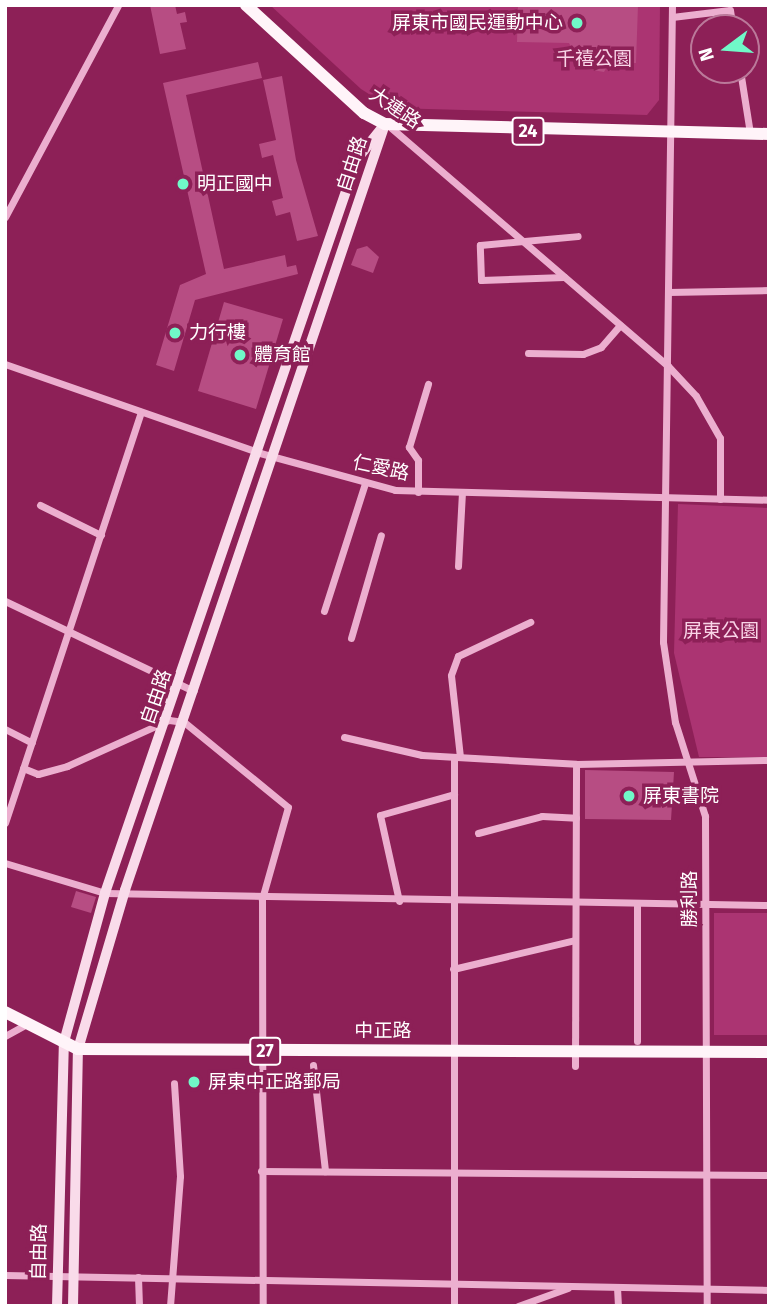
<!DOCTYPE html>
<html>
<head>
<meta charset="utf-8">
<style>
  body { margin:0 }
  #map { position:relative; width:774px; height:1311px; overflow:hidden; background:#8d2057; font-family:"Fira Sans","Noto Sans TC",sans-serif }
  div>[style] { position:absolute }
  .green>* { inset:0; background:#ab3472 }
  .building>* { inset:0; background:#b74d83 }
  .street>* { height:7px; margin:-3.5px; padding:0 3.5px; transform-origin:3.5px; border-radius:3.5px; background:#ecafcf }
  .secondary>* { height:10px; margin:-5px; padding:0 5px; transform-origin:5px; border-radius:5px; background:#f9dbea }
  .primary>* { height:12px; margin:-6px; padding:0 6px; transform-origin:6px; border-radius:6px; background:#fff4f9 }
  .dots>* { width:19px; height:19px; translate:-50% -50%; box-sizing:border-box; border:4px solid #8d2057; border-radius:50% }
  span { translate:-50% -50%; white-space:nowrap; text-align:center; line-height:1.15; -webkit-text-stroke:7px #8d2057; paint-order:stroke }
  .shield-label span { padding:2px 5px; background:#8d2057; border:2px solid; border-radius:5px; -webkit-text-stroke-width:0 }
  .shield-label { font-size:18px; color:#fff; font-weight:700 }
  .poi-label { font-size:19px; color:#fff }
  .right { translate:-100% -50%; text-align:right }
  .left { translate:0 -50%; text-align:left }
  .park-label { font-size:19px; color:#f9d4e7 }
  .street-label { font-size:19px; color:#fff }
  .frame { position:absolute; inset:0; border:7px solid #fff; pointer-events:none }
  .north { position:absolute; left:690px; top:14px; width:70px; height:70px; box-sizing:border-box; background:#8d2057; border:2px solid #bb799a; border-radius:50%; rotate:254deg; font-size:19px; font-weight:700; line-height:28px; text-align:center; color:#fff }
  .north::after { content:''; display:block; margin:auto; width:24px; height:32px; background:#70f9c8; clip-path:polygon(50% 0,100% 100%,50% 72%,0 100%) }
</style>
</head>
<body>
<div id="map">
  <div class="green">
    <i style="clip-path:polygon(270px 5px,660px 5px,659px 100px,647px 115px,391px 108px,361px 89px)"></i>
    <i style="clip-path:polygon(678px 504px,769px 508px,769px 757px,699px 757px,674px 653px)"></i>
    <i style="clip-path:polygon(714px 913px,769px 913px,769px 1035px,714px 1035px)"></i>
  </div>
  <div class="building">
    <i style="clip-path:polygon(150px 5px,175px 5px,177px 14px,185px 12px,187px 22px,180px 23px,186px 49px,160px 54px)"></i>
    <i style="clip-path:polygon(518px 5px,638px 5px,636px 63px,609px 63px,604px 72px,581px 68px,569px 43px,517px 42px)"></i>
    <i style="clip-path:polygon(258px 62px,262px 78px,186px 95px,224px 269px,285px 255px,287px 267px,296px 265px,298px 274px,195px 300px,174px 371px,156px 365px,180px 285px,206px 274px,163px 83px)"></i>
    <i style="clip-path:polygon(282px 76px,296px 160px,318px 236px,297px 241px,290px 212px,276px 216px,272px 201px,283px 198px,273px 155px,262px 158px,259px 144px,276px 140px,263px 80px)"></i>
    <i style="clip-path:polygon(367px 246px,379px 257px,373px 273px,351px 265px,357px 249px)"></i>
    <i style="clip-path:polygon(224px 302px,283px 319px,256px 409px,198px 391px)"></i>
    <i style="clip-path:polygon(585px 770px,674px 772px,671px 820px,585px 819px)"></i>
    <i style="clip-path:polygon(76px 891px,96px 897px,91px 913px,71px 907px)"></i>
  </div>
  <div class="street">
    <i style="left:672px;top:5px;width:637px;rotate:90.81deg"></i>
    <i style="left:663px;top:642px;width:81px;rotate:81.5deg"></i>
    <i style="left:675px;top:722px;width:99px;rotate:72.3deg"></i>
    <i style="left:705px;top:816px;width:490px;rotate:89.8deg"></i>
    <i style="left:672px;top:17px;width:58px;rotate:-6.9deg"></i>
    <i style="left:730px;top:10px;width:18px;rotate:81deg"></i>
    <i style="left:740px;top:70px;width:64px;rotate:81deg"></i>
    <i style="left:389px;top:126px;width:368px;rotate:40.7deg"></i>
    <i style="left:668px;top:366px;width:41px;rotate:47deg"></i>
    <i style="left:696px;top:396px;width:48px;rotate:60.3deg"></i>
    <i style="left:720px;top:438px;width:61px;rotate:90deg"></i>
    <i style="left:5px;top:217px;width:240px;rotate:-61.9deg"></i>
    <i style="left:564px;top:277px;width:83px;rotate:177.9deg"></i>
    <i style="left:481px;top:280px;width:35px;rotate:-92deg"></i>
    <i style="left:480px;top:245px;width:98px;rotate:-5.2deg"></i>
    <i style="left:668px;top:292px;width:101px;rotate:-1.1deg"></i>
    <i style="left:528px;top:353px;width:55px;rotate:1deg"></i>
    <i style="left:583px;top:354px;width:19px;rotate:-21deg"></i>
    <i style="left:601px;top:347px;width:29px;rotate:-49deg"></i>
    <i style="left:5px;top:364px;width:270px;rotate:19.2deg"></i>
    <i style="left:260px;top:453px;width:140px;rotate:15.3deg"></i>
    <i style="left:395px;top:490px;width:374px;rotate:1.5deg"></i>
    <i style="left:418px;top:492px;width:32px;rotate:-90deg"></i>
    <i style="left:418px;top:460px;width:16px;rotate:-125deg"></i>
    <i style="left:409px;top:447px;width:66px;rotate:-73.2deg"></i>
    <i style="left:40px;top:505px;width:68px;rotate:26.2deg"></i>
    <i style="left:458px;top:566px;width:73px;rotate:-86.9deg"></i>
    <i style="left:5px;top:601px;width:209px;rotate:25.5deg"></i>
    <i style="left:324px;top:611px;width:134px;rotate:-72.2deg"></i>
    <i style="left:351px;top:638px;width:107px;rotate:-73.8deg"></i>
    <i style="left:5px;top:729px;width:30px;rotate:27deg"></i>
    <i style="left:344px;top:737px;width:80px;rotate:13deg"></i>
    <i style="left:422px;top:755px;width:154px;rotate:3.3deg"></i>
    <i style="left:576px;top:764px;width:193px;rotate:-1.2deg"></i>
    <i style="left:454px;top:757px;width:549px;rotate:90deg"></i>
    <i style="left:460px;top:757px;width:82px;rotate:-96.3deg"></i>
    <i style="left:451px;top:675px;width:20px;rotate:-70deg"></i>
    <i style="left:458px;top:656px;width:80px;rotate:-25.3deg"></i>
    <i style="left:23px;top:768px;width:16px;rotate:22deg"></i>
    <i style="left:38px;top:774px;width:30px;rotate:-15deg"></i>
    <i style="left:67px;top:766px;width:112px;rotate:-24.3deg"></i>
    <i style="left:169px;top:720px;width:15px;rotate:8deg"></i>
    <i style="left:184px;top:722px;width:134px;rotate:39.3deg"></i>
    <i style="left:288px;top:807px;width:96px;rotate:105.8deg"></i>
    <i style="left:262px;top:899px;width:407px;rotate:89.9deg"></i>
    <i style="left:5px;top:823px;width:433px;rotate:-71.7deg"></i>
    <i style="left:478px;top:833px;width:66px;rotate:-14.9deg"></i>
    <i style="left:542px;top:816px;width:34px;rotate:3deg"></i>
    <i style="left:5px;top:863px;width:104px;rotate:16.7deg"></i>
    <i style="left:105px;top:893px;width:664px;rotate:1.04deg"></i>
    <i style="left:399px;top:901px;width:88px;rotate:-102.5deg"></i>
    <i style="left:380px;top:815px;width:77px;rotate:-15.8deg"></i>
    <i style="left:453px;top:969px;width:125px;rotate:-13.4deg"></i>
    <i style="left:5px;top:1036px;width:25px;rotate:-29deg"></i>
    <i style="left:637px;top:1041px;width:135px;rotate:-90deg"></i>
    <i style="left:313px;top:1065px;width:107px;rotate:83.5deg"></i>
    <i style="left:575px;top:1066px;width:302px;rotate:-89.8deg"></i>
    <i style="left:261px;top:1171px;width:508px;rotate:0.45deg"></i>
    <i style="left:5px;top:1275px;width:764px;rotate:1.12deg"></i>
    <i style="left:138px;top:1277px;width:29px;rotate:88deg"></i>
    <i style="left:617px;top:1287px;width:19px;rotate:87deg"></i>
    <i style="left:170px;top:1306px;width:130px;rotate:-85.6deg"></i>
    <i style="left:180px;top:1176px;width:93px;rotate:-93.7deg"></i>
    <i style="left:518px;top:1306px;width:53px;rotate:-19.8deg"></i>
  </div>
  <div class="secondary">
    <i style="left:57px;top:1306px;width:264px;rotate:-88.5deg"></i>
    <i style="left:64px;top:1042px;width:155px;rotate:-74.6deg"></i>
    <i style="left:105px;top:893px;width:776px;rotate:-71.05deg"></i>
    <i style="left:357px;top:159px;width:45px;rotate:-51.3deg"></i>
    <i style="left:73px;top:1306px;width:257px;rotate:-88.9deg"></i>
    <i style="left:78px;top:1049px;width:166px;rotate:-73.5deg"></i>
    <i style="left:125px;top:890px;width:803px;rotate:-71.25deg"></i>
  </div>
  <div class="primary">
    <i style="left:246px;top:5px;width:160px;rotate:42.5deg"></i>
    <i style="left:364px;top:113px;width:24px;rotate:28deg"></i>
    <i style="left:385px;top:124px;width:384px;rotate:1.5deg"></i>
    <i style="left:5px;top:1012px;width:82px;rotate:26.9deg"></i>
    <i style="left:78px;top:1049px;width:691px;rotate:0.25deg"></i>
  </div>
  <div class="dots">
    <i style="left:577px;top:23px;background:#70f9c8"></i>
    <i style="left:183px;top:184px;background:#70f9c8"></i>
    <i style="left:175px;top:333px;background:#70f9c8"></i>
    <i style="left:240px;top:355px;background:#70f9c8"></i>
    <i style="left:629px;top:796px;background:#70f9c8"></i>
    <i style="left:194px;top:1082px;background:#70f9c8"></i>
  </div>
  <div class="shield-label">
    <span style="left:528px;top:131px">24</span>
    <span style="left:265px;top:1051px">27</span>
  </div>
  <div class="poi-label">
    <span class="right" style="left:563px;top:23px">屏東市國民運動中心</span>
    <span class="left" style="left:197px;top:184px">明正國中</span>
    <span class="left" style="left:189px;top:333px">力行樓</span>
    <span class="left" style="left:254px;top:355px">體育館</span>
    <span class="left" style="left:643px;top:796px">屏東書院</span>
    <span class="left" style="left:208px;top:1082px">屏東中正路郵局</span>
  </div>
  <div class="park-label">
    <span style="left:594px;top:59px">千禧公園</span>
    <span style="left:721px;top:631px">屏東公園</span>
  </div>
  <div class="street-label">
    <span style="left:395px;top:108px;rotate:34deg">大連路</span>
    <span style="left:352px;top:164px;rotate:-72deg">自由路</span>
    <span style="left:381px;top:468px;rotate:12deg">仁愛路</span>
    <span style="left:156px;top:697px;rotate:-71deg">自由路</span>
    <span style="left:690px;top:899px;rotate:-90deg">勝利路</span>
    <span style="left:383px;top:1031px">中正路</span>
    <span style="left:39px;top:1252px;rotate:-89deg">自由路</span>
  </div>
  <div class="frame"></div>
  <div class="north">N</div>
</div>
</body>
</html>
